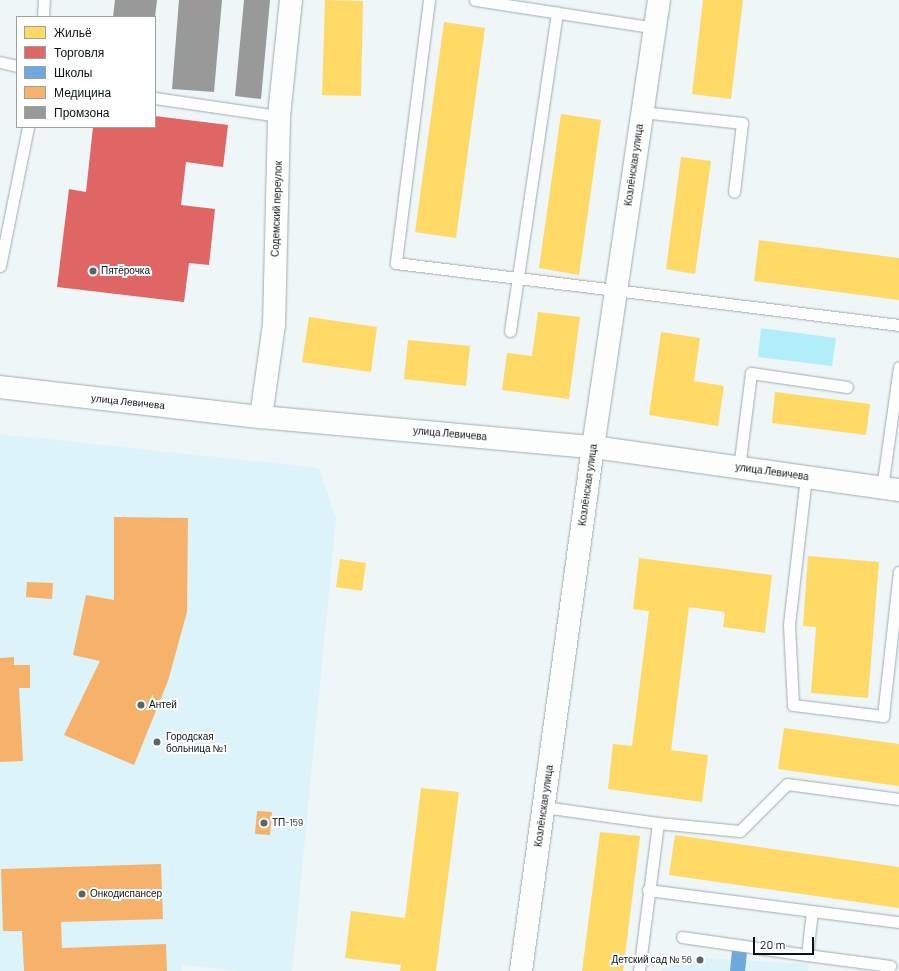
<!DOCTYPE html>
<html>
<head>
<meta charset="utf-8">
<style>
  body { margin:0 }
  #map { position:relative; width:899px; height:971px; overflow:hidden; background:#eef6f8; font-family:Barlow,sans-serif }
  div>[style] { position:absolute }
  .built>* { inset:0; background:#dbf3f9 }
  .green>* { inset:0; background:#b2edfa }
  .homes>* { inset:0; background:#ffd966 }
  .shops>* { inset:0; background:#e06666 }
  .schools>* { inset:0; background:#6fa8dc }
  .health>* { inset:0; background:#f6b26b }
  .industry>* { inset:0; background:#999 }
  .roads { filter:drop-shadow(0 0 1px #a2aaac) drop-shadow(0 0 1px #a2aaac) }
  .service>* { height:11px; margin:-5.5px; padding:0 5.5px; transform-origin:5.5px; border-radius:5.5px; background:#fcfefe }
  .minor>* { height:22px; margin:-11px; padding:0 11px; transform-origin:11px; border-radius:11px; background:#fcfefe }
  .tertiary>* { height:22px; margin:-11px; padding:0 11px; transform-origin:11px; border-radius:11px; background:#fcfefe }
  .dots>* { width:11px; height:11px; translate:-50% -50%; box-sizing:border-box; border:2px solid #fff; border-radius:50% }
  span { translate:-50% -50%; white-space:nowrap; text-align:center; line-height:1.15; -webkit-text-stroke:4px #fff; paint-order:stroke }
  .street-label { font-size:10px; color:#0a1416 }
  .poi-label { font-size:10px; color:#0a1416 }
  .left { translate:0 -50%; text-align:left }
  .right { translate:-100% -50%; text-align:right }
  .legend { position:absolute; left:16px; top:16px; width:140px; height:112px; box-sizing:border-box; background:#fff; border:1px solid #9da1a2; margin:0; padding:5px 7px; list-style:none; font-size:12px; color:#0a1416 }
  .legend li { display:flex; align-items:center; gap:8px; height:20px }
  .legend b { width:20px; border:1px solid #9da1a2 }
  .scale { position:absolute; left:753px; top:937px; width:61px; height:18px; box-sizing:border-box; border:2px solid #0a1416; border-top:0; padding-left:5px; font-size:12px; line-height:14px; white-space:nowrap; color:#0a1416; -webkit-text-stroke:3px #fff; paint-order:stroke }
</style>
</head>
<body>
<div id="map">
  <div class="built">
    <i style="clip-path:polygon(0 434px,319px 468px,336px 519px,292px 971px,238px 971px,182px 965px,181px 971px,0 971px)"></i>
    <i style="clip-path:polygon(663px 956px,809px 964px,808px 971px,662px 971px)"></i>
  </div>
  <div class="green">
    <i style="clip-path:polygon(761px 328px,836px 338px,832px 366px,758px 357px)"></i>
  </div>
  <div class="homes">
    <i style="clip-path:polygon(325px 0,363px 1px,361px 96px,322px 95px)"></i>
    <i style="clip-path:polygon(703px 0,743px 0,731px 99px,692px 94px)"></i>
    <i style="clip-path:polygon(444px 22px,485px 28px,456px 238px,415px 232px)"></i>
    <i style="clip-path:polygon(561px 114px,601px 120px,579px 275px,539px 268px)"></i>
    <i style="clip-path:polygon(681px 157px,711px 161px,695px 274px,666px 269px)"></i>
    <i style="clip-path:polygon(759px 240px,899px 258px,899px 300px,754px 281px)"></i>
    <i style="clip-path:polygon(538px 312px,580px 317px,569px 399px,502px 390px,507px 353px,532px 356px)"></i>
    <i style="clip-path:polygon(309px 317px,377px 327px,371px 372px,302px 362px)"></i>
    <i style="clip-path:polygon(661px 332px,700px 338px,694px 381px,724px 386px,718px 426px,649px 415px)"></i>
    <i style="clip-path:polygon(408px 340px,470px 346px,466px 386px,404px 379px)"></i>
    <i style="clip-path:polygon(775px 392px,870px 404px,866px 435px,772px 423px)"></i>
    <i style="clip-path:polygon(808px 556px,879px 562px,868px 698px,811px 693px,816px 627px,803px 626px)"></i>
    <i style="clip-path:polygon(639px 558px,772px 575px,765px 633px,723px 627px,725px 612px,689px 607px,671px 750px,708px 755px,702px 802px,608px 789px,613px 744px,632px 746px,649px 611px,633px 609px)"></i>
    <i style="clip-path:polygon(340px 559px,366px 563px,362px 591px,336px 587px)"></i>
    <i style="clip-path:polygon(784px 728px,899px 744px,899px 786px,778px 769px)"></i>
    <i style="clip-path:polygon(421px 788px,459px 792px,436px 971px,400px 971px,401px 965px,345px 958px,351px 911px,405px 918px)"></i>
    <i style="clip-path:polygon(600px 832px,640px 836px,623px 971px,582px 971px)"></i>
    <i style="clip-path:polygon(675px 835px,899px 867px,899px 908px,669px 875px)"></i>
  </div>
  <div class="shops">
    <i style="clip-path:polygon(155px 116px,228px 125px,223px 167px,186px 162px,181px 205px,215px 209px,209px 265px,189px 263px,184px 302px,57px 287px,69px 189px,86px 192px,93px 127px,155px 127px)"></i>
  </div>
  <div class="schools">
    <i style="clip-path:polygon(732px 950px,747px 952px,745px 971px,730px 971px)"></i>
  </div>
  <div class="health">
    <i style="clip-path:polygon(114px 517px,188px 518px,187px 612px,168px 681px,134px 765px,64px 735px,100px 661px,73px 655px,86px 595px,114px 600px)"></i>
    <i style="clip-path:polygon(27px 582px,53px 583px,52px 599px,26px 597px)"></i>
    <i style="clip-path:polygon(14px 657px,14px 665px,30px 665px,30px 688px,19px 688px,23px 761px,0 762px,0 658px)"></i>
    <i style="clip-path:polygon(257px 811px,272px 812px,270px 835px,255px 834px)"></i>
    <i style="clip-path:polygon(161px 864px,163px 919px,61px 922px,62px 948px,166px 944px,167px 971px,24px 971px,22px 931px,3px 931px,1px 869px)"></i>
  </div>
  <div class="industry">
    <i style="clip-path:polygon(115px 0,157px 0,155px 17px,113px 17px)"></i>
    <i style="clip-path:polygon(179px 0,222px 0,214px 92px,172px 89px)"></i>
    <i style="clip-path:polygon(244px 0,270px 0,261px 99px,235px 96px)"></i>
  </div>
  <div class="roads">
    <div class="service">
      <i style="left:429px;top:0;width:265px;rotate:97.2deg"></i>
      <i style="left:396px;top:263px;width:507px;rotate:7.03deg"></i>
      <i style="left:475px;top:0;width:182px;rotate:8.8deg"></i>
      <i style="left:43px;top:17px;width:17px;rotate:-87deg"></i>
      <i style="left:0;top:62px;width:17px;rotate:13deg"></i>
      <i style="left:155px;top:98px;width:125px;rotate:8.3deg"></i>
      <i style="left:642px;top:112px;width:101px;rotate:6.3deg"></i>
      <i style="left:742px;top:123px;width:69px;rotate:96.6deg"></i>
      <i style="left:0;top:266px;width:142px;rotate:-78.6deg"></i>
      <i style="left:510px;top:331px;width:322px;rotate:-81.6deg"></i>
      <i style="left:739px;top:468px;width:96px;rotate:-82.8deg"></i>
      <i style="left:751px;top:373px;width:97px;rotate:8.3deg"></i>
      <i style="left:806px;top:477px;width:149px;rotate:96.6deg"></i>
      <i style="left:789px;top:625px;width:80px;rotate:87.1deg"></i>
      <i style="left:793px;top:705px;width:91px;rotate:7deg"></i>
      <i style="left:883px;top:716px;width:145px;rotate:-83.7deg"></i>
      <i style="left:882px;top:488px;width:122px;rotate:-82deg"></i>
      <i style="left:544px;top:807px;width:115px;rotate:8deg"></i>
      <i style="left:658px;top:823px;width:149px;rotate:97.3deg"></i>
      <i style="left:658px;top:823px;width:82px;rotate:5.6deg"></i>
      <i style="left:740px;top:831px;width:66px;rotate:-45deg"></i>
      <i style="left:787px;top:784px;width:113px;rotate:7.6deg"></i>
      <i style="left:648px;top:890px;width:253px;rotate:7.3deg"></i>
      <i style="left:812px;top:911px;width:44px;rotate:96.5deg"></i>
      <i style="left:807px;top:955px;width:84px;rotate:7.5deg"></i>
      <i style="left:682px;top:937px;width:126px;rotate:8.2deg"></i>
    </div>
    <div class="minor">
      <i style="left:261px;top:417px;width:93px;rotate:-82deg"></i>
      <i style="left:274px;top:325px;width:209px;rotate:-88.6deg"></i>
      <i style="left:279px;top:116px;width:117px;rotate:-84.1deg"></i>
      <i style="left:521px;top:971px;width:529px;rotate:-82.18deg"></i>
    </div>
    <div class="tertiary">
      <i style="left:0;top:387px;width:263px;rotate:6.6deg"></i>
      <i style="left:261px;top:417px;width:333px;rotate:5.2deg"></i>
      <i style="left:593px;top:447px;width:309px;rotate:8deg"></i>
      <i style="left:593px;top:447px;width:452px;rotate:-81.6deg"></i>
    </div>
  </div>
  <div class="dots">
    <i style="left:93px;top:271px;background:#5a6365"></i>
    <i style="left:141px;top:705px;background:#5a6365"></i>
    <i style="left:157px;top:742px;background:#5a6365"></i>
    <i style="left:264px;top:823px;background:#5a6365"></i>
    <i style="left:82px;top:894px;background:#5a6365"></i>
    <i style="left:700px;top:960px;background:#5a6365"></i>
  </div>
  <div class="street-label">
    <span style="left:634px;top:165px;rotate:-82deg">Козлёнская улица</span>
    <span style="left:277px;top:209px;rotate:-88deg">Содемский переулок</span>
    <span style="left:128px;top:402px;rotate:6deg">улица Левичева</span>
    <span style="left:450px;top:434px;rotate:5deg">улица Левичева</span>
    <span style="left:772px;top:472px;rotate:8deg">улица Левичева</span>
    <span style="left:588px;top:485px;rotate:-82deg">Козлёнская улица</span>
    <span style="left:544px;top:806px;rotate:-82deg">Козлёнская улица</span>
  </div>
  <div class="poi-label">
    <span class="left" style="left:101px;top:271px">Пятёрочка</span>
    <span class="left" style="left:149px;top:705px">Антей</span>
    <span class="left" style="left:166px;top:742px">Городская<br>больница №1</span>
    <span class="left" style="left:272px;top:823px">ТП-159</span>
    <span class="left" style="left:90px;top:894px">Онкодиспансер</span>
    <span class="right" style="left:692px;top:960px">Детский сад № 56</span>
  </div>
  <ul class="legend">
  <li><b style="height:11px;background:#ffd966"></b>Жильё</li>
  <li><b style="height:11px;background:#e06666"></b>Торговля</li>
  <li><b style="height:11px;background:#6fa8dc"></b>Школы</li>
  <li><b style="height:11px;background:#f6b26b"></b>Медицина</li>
  <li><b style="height:11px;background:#999"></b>Промзона</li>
  </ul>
  <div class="scale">20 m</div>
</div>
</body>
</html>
